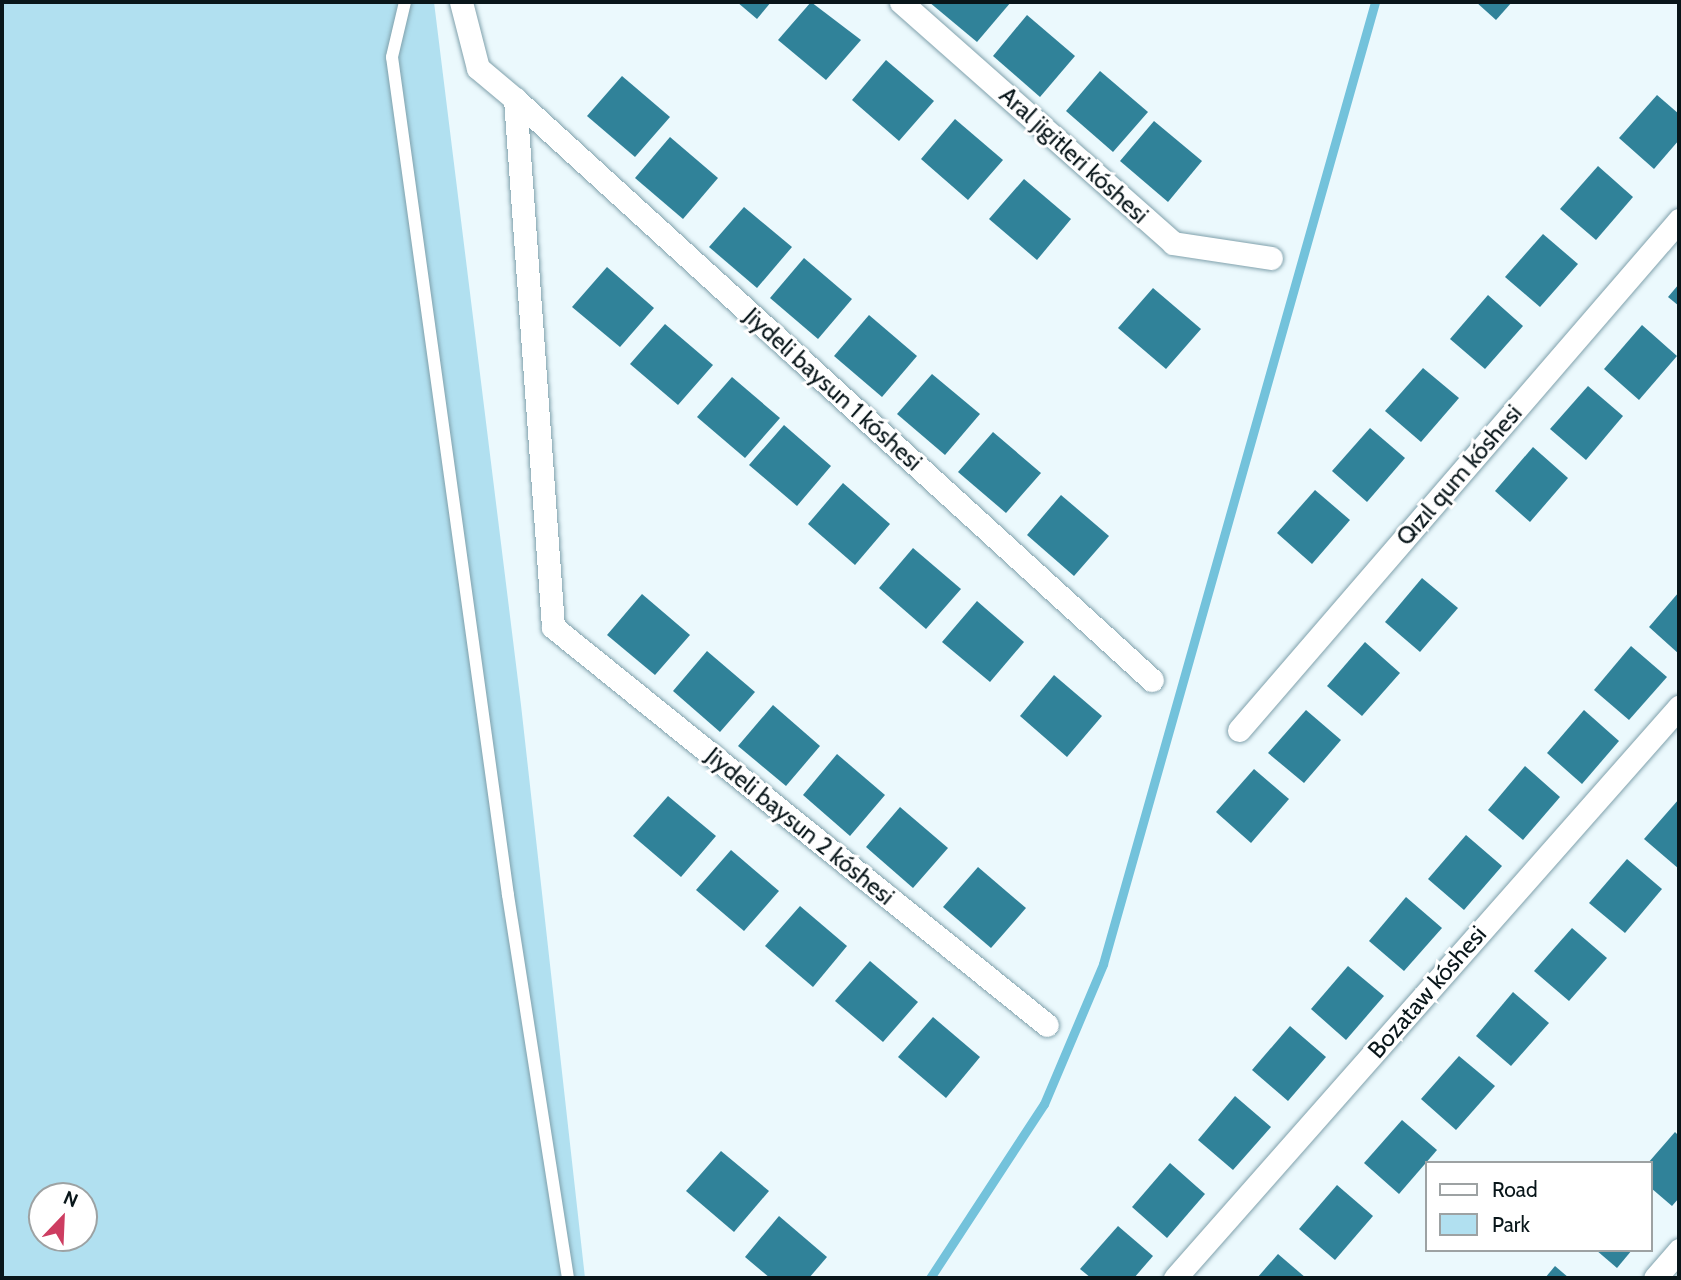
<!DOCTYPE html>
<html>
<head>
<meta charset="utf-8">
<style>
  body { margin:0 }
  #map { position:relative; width:1681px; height:1280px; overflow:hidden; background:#ebf9fd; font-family:Cabin,sans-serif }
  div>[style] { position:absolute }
  .green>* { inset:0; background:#b1e0f0 }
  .stream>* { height:9px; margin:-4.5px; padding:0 4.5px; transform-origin:4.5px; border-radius:4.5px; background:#73c2db }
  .building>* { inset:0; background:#308299 }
  .roads { filter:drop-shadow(0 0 2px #80a1ac) drop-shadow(0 0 2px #80a1ac) }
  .service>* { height:12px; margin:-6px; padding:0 6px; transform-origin:6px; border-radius:6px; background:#fff }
  .minor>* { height:23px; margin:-11.5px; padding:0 11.5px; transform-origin:11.5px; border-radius:11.5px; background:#fff }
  span { translate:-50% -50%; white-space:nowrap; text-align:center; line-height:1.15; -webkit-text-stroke:6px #fff; paint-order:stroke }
  .street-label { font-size:24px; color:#09161a }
  .frame { position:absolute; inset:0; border:4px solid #09161a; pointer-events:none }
  .legend { position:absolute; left:1425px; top:1161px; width:228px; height:91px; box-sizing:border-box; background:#fff; border:2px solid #9da2a3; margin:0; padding:9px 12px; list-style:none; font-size:21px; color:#09161a }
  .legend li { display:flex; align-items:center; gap:14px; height:35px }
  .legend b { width:35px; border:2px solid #9da2a3 }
  .north { position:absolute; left:28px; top:1182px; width:70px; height:70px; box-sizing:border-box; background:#fff; border:2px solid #9da2a3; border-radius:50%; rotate:23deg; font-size:19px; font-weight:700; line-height:28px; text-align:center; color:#09161a }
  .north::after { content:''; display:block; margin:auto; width:24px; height:32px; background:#cd3d61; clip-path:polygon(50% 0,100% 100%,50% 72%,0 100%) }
</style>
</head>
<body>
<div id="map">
  <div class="green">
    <i style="clip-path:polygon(evenodd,2px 2px,434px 2px,521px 705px,585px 1278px,2px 1278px,2px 2px,42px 1196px,84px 1196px,84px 1238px,42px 1238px,42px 1196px)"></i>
  </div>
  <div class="stream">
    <i style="left:930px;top:1278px;width:208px;rotate:-56.8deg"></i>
    <i style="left:1044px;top:1104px;width:152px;rotate:-67.1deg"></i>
    <i style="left:1103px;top:964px;width:1000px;rotate:-74.21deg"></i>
  </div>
  <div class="building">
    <i style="clip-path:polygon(737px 2px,771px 2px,757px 19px)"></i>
    <i style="clip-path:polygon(811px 2px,861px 40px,826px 80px,778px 40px)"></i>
    <i style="clip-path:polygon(929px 2px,1011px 2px,977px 42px)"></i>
    <i style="clip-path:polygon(1476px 2px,1512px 2px,1496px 20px)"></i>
    <i style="clip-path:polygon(1027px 15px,1075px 56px,1040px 97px,993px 56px)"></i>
    <i style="clip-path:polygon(886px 60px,934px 101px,899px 141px,852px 100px)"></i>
    <i style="clip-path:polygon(1100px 71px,1148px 112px,1113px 152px,1066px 111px)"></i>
    <i style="clip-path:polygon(622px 76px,670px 117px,635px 157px,587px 116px)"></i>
    <i style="clip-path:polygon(1657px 95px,1679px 114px,1679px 140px,1654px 169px,1619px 138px)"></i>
    <i style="clip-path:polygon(955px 119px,1003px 160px,968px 200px,921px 159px)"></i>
    <i style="clip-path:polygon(1154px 121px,1202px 161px,1168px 202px,1120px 161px)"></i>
    <i style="clip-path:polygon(670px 137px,718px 178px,683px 219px,635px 178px)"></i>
    <i style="clip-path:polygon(1598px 166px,1633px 197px,1596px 240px,1560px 209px)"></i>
    <i style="clip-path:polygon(1024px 179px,1071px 219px,1037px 260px,989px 219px)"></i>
    <i style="clip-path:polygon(744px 207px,792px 247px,757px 288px,709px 247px)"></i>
    <i style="clip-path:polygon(1543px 234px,1578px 264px,1540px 307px,1505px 277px)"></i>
    <i style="clip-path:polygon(804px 258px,852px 299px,818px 339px,770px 298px)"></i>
    <i style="clip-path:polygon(607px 267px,654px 308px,620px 347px,572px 307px)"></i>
    <i style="clip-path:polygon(1679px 284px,1679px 306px,1668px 297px)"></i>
    <i style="clip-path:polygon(1153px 288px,1201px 329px,1166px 369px,1118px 328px)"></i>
    <i style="clip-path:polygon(1488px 295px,1523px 326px,1485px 369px,1450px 339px)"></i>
    <i style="clip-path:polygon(869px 315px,917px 356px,882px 397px,834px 356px)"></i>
    <i style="clip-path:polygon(665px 324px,713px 365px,678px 405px,630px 364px)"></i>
    <i style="clip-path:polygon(1642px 325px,1677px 356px,1639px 400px,1604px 369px)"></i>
    <i style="clip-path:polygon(1423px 368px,1459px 398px,1421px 442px,1385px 411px)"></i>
    <i style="clip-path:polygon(932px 374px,980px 414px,945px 455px,897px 414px)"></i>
    <i style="clip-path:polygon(732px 377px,780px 418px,745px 458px,697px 417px)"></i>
    <i style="clip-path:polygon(1588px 386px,1623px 416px,1586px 460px,1550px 429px)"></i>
    <i style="clip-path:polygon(784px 425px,831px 466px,797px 506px,749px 465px)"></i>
    <i style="clip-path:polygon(1370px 428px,1405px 458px,1367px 502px,1332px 471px)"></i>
    <i style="clip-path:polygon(993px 432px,1041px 473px,1006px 513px,958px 472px)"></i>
    <i style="clip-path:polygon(1533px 447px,1568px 478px,1530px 522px,1495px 491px)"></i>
    <i style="clip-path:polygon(843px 483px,890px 524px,855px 565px,808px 524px)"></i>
    <i style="clip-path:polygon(1315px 490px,1350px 520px,1312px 564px,1277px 533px)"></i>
    <i style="clip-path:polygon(1061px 495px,1109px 536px,1074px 576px,1027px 535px)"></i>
    <i style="clip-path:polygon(913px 548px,961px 589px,926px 629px,879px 588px)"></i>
    <i style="clip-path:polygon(1422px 578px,1458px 608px,1420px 652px,1385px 622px)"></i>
    <i style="clip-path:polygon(1679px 592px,1679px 654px,1649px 627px)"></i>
    <i style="clip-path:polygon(642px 594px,690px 635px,655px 675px,607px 635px)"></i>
    <i style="clip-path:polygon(977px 601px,1024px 642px,990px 682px,942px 642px)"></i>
    <i style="clip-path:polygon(1365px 642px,1400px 673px,1362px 716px,1327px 686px)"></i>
    <i style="clip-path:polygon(1631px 646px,1667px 677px,1629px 720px,1594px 690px)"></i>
    <i style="clip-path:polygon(707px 651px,755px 692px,720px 732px,673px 691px)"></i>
    <i style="clip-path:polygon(1054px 675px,1102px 716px,1067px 757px,1020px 716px)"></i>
    <i style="clip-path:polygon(773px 705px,820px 746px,786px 786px,738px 746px)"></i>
    <i style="clip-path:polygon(1306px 710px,1341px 740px,1304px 783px,1268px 753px)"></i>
    <i style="clip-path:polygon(1584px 710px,1619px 741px,1582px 784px,1547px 753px)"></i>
    <i style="clip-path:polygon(837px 754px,885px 795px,850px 836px,803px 795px)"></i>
    <i style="clip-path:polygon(1525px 766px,1560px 797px,1523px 840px,1488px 810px)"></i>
    <i style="clip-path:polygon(1254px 769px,1289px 799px,1251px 843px,1216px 812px)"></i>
    <i style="clip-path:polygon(668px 796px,716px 836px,681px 877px,633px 836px)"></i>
    <i style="clip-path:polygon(1679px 799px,1679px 869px,1644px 839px)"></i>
    <i style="clip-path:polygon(900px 807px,948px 848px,913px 888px,866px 847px)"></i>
    <i style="clip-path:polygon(1466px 835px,1502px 866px,1464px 910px,1428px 879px)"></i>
    <i style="clip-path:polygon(731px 850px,779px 891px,744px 931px,696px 890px)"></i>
    <i style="clip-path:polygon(1627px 859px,1662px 889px,1625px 933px,1589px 903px)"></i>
    <i style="clip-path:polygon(978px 867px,1026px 908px,991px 948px,943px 907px)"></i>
    <i style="clip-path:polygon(1406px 897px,1442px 928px,1404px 971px,1369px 941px)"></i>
    <i style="clip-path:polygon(800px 906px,847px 946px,813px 987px,765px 946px)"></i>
    <i style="clip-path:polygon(1572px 928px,1607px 958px,1569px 1001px,1534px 971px)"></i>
    <i style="clip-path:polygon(870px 961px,918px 1002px,883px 1042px,835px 1001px)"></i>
    <i style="clip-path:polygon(1348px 966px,1384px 996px,1346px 1040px,1311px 1009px)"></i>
    <i style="clip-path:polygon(1513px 992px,1549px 1023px,1511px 1066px,1476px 1036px)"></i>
    <i style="clip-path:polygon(933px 1017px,980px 1057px,946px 1098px,898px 1057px)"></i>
    <i style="clip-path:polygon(1290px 1026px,1326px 1057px,1288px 1101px,1252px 1070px)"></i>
    <i style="clip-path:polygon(1459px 1056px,1495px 1086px,1456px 1130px,1421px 1099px)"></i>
    <i style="clip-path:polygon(1235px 1096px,1271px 1127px,1233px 1170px,1198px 1140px)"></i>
    <i style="clip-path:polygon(1402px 1120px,1437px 1150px,1399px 1194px,1364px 1163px)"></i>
    <i style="clip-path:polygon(1675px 1132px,1679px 1136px,1679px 1198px,1672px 1206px,1651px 1188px,1648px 1163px)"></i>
    <i style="clip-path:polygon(721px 1151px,769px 1191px,734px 1232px,686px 1191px)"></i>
    <i style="clip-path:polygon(1170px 1163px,1205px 1194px,1167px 1238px,1132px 1207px)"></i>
    <i style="clip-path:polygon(1337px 1185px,1373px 1216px,1335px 1260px,1299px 1229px)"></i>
    <i style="clip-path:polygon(779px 1216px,827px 1257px,809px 1278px,770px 1278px,745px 1257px)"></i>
    <i style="clip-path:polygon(1118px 1226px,1153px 1256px,1134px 1278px,1091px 1278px,1080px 1269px)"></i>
    <i style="clip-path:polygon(1596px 1250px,1632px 1250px,1617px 1268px)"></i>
    <i style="clip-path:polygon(1278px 1254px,1306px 1278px,1257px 1278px)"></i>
    <i style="clip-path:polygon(1555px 1266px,1569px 1278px,1545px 1278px)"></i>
  </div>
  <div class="roads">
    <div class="service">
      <i style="left:405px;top:2px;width:57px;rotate:103.3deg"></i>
      <i style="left:392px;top:57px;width:846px;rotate:82.12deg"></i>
      <i style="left:508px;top:895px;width:388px;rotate:81.1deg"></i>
    </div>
    <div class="minor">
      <i style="left:461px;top:2px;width:68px;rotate:75.6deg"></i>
      <i style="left:478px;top:68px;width:48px;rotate:40deg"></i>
      <i style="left:515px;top:99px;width:529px;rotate:85.88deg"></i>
      <i style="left:553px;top:627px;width:634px;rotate:38.86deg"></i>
      <i style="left:901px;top:2px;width:363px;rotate:41.5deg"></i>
      <i style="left:1173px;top:243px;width:99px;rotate:8.7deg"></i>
      <i style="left:515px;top:99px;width:862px;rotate:42.37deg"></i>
      <i style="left:1239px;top:730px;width:674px;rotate:-49.21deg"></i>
      <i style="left:1175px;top:1278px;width:762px;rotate:-48.57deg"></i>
      <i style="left:1655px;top:1278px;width:37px;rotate:-49deg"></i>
    </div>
  </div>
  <div class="street-label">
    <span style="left:1074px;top:155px;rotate:42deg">Aral jigitleri kóshesi</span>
    <span style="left:833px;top:389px;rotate:42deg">Jiydeli baysun 1 kóshesi</span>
    <span style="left:1459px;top:475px;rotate:-49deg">Qızıl qum kóshesi</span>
    <span style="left:800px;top:826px;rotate:39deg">Jiydeli baysun 2 kóshesi</span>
    <span style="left:1427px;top:992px;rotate:-49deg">Bozataw kóshesi</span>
  </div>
  <div class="frame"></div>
  <ul class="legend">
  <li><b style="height:9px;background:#fff"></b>Road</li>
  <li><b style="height:19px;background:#b1e0f0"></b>Park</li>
  </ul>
  <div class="north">N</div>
</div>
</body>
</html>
